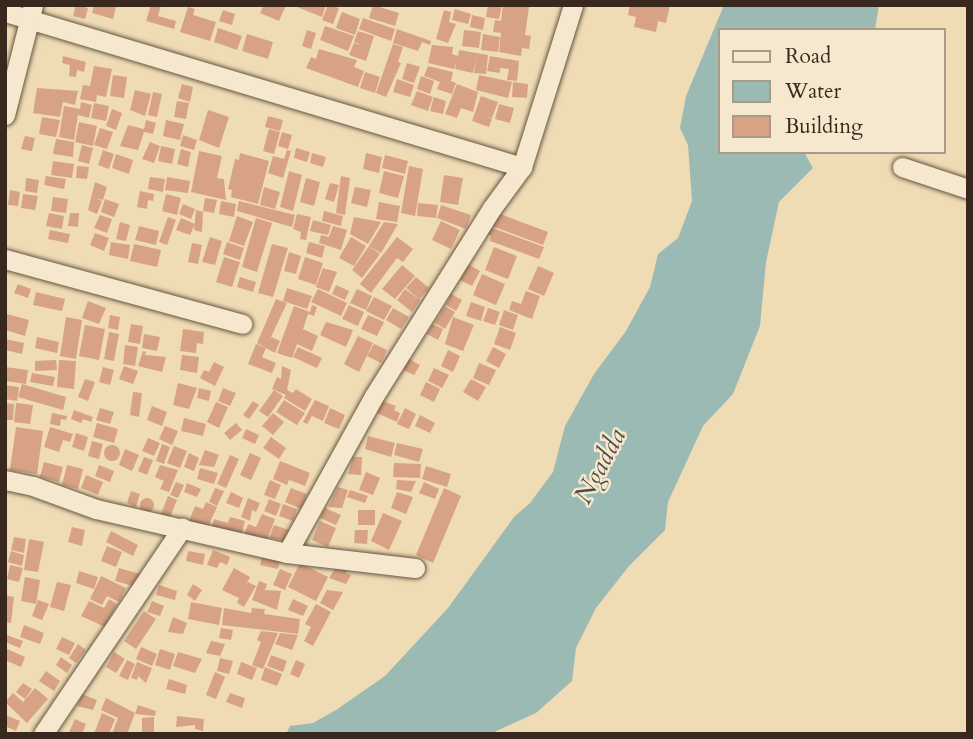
<!DOCTYPE html>
<html>
<head>
<meta charset="utf-8">
<style>
  body { margin:0 }
  #map { position:relative; width:973px; height:739px; overflow:hidden; background:#efdcb4; font-family:Cardo,serif }
  div>[style] { position:absolute }
  .water>* { inset:0; background:#9bbab4 }
  .building>* { inset:0; background:#d8a385 }
  .round { border-radius:50% }
  .roads { filter:drop-shadow(0 0 2px #665543) drop-shadow(0 0 2px #665543) }
  .minor>* { height:19px; margin:-9.5px; padding:0 9.5px; transform-origin:9.5px; border-radius:9.5px; background:#f5e8ce }
  span { translate:-50% -50%; white-space:nowrap; text-align:center; line-height:1.15; -webkit-text-stroke:5px #f5e8ce; paint-order:stroke }
  .water-label { font-size:26px; color:#514c43; font-style:italic }
  .frame { position:absolute; inset:0; border:7px solid #38281d; pointer-events:none }
  .legend { position:absolute; left:718px; top:28px; width:228px; height:126px; box-sizing:border-box; background:#f5e8ce; border:2px solid #a99b87; margin:0; padding:9px 12px; list-style:none; font-size:21px; color:#38281d }
  .legend li { display:flex; align-items:center; gap:14px; height:35px }
  .legend b { width:35px; border:2px solid #a99b87 }
</style>
</head>
<body>
<div id="map">
  <div class="water">
    <i style="clip-path:polygon(724px 5px,879px 5px,875px 30px,719px 30px,719px 152px,804px 152px,813px 168px,779px 202px,766px 262px,760px 326px,733px 394px,703px 426px,668px 502px,665px 530px,629px 566px,596px 608px,576px 648px,572px 681px,536px 713px,490px 734px,286px 734px,290px 726px,313px 723px,336px 710px,385px 676px,448px 608px,514px 517px,530px 503px,553px 472px,565px 426px,594px 374px,626px 331px,650px 287px,658px 254px,678px 238px,692px 201px,688px 145px,680px 128px,686px 96px)"></i>
  </div>
  <div class="building">
    <i style="clip-path:polygon(76px 5px,88px 8px,85px 19px,73px 16px)"></i>
    <i style="clip-path:polygon(94px 5px,116px 7px,113px 19px,92px 13px)"></i>
    <i style="clip-path:polygon(151px 5px,161px 5px,158px 16px,176px 21px,174px 29px,146px 21px)"></i>
    <i style="clip-path:polygon(264px 5px,286px 5px,279px 21px,260px 13px)"></i>
    <i style="clip-path:polygon(292px 5px,326px 5px,322px 17px)"></i>
    <i style="clip-path:polygon(328px 5px,339px 8px,333px 24px,322px 20px)"></i>
    <i style="clip-path:polygon(373px 5px,399px 13px,395px 26px,369px 18px)"></i>
    <i style="clip-path:polygon(488px 5px,502px 5px,499px 19px,486px 17px)"></i>
    <i style="clip-path:polygon(503px 5px,529px 7px,525px 35px,531px 36px,529px 49px,522px 48px,521px 56px,499px 52px,501px 33px,493px 32px,495px 20px,501px 21px)"></i>
    <i style="clip-path:polygon(630px 5px,670px 5px,666px 23px,658px 21px,656px 32px,634px 27px,636px 17px,628px 15px)"></i>
    <i style="clip-path:polygon(188px 7px,195px 9px,193px 15px,216px 22px,210px 41px,180px 32px)"></i>
    <i style="clip-path:polygon(455px 9px,471px 14px,468px 24px,452px 20px)"></i>
    <i style="clip-path:polygon(223px 10px,235px 14px,232px 25px,219px 21px)"></i>
    <i style="clip-path:polygon(444px 10px,451px 12px,449px 22px,456px 24px,448px 43px,436px 39px)"></i>
    <i style="clip-path:polygon(342px 12px,360px 19px,355px 35px,336px 28px)"></i>
    <i style="clip-path:polygon(472px 15px,485px 18px,483px 30px,470px 27px)"></i>
    <i style="clip-path:polygon(363px 18px,395px 29px,391px 41px,359px 29px)"></i>
    <i style="clip-path:polygon(325px 26px,354px 36px,348px 51px,320px 40px)"></i>
    <i style="clip-path:polygon(218px 28px,242px 36px,237px 50px,214px 42px)"></i>
    <i style="clip-path:polygon(397px 29px,431px 41px,430px 45px,422px 42px,418px 51px,393px 43px)"></i>
    <i style="clip-path:polygon(307px 30px,316px 33px,311px 49px,302px 46px)"></i>
    <i style="clip-path:polygon(464px 30px,481px 32px,479px 48px,462px 46px)"></i>
    <i style="clip-path:polygon(358px 31px,374px 36px,366px 61px,349px 55px,354px 43px,364px 46px,354px 42px)"></i>
    <i style="clip-path:polygon(247px 34px,273px 42px,268px 59px,242px 51px)"></i>
    <i style="clip-path:polygon(483px 34px,500px 37px,498px 52px,481px 50px)"></i>
    <i style="clip-path:polygon(393px 44px,403px 47px,398px 62px,401px 63px,386px 97px,376px 93px)"></i>
    <i style="clip-path:polygon(432px 45px,453px 47px,452px 54px,458px 56px,459px 50px,488px 55px,486px 74px,474px 73px,476px 60px,473px 73px,455px 69px,457px 61px,454px 69px,428px 63px)"></i>
    <i style="clip-path:polygon(319px 49px,357px 60px,354px 67px,364px 71px,358px 87px,306px 68px,311px 57px,316px 59px)"></i>
    <i style="clip-path:polygon(63px 56px,86px 62px,84px 72px,77px 70px,76px 77px,69px 76px,70px 65px,62px 63px)"></i>
    <i style="clip-path:polygon(490px 56px,519px 61px,517px 81px,507px 80px,509px 69px,500px 68px,500px 73px,487px 71px)"></i>
    <i style="clip-path:polygon(407px 63px,420px 67px,414px 83px,402px 79px)"></i>
    <i style="clip-path:polygon(94px 66px,112px 69px,106px 97px,97px 95px,96px 102px,80px 99px,83px 85px,90px 86px)"></i>
    <i style="clip-path:polygon(428px 66px,453px 72px,451px 81px,456px 83px,452px 94px,437px 89px,440px 82px,424px 76px)"></i>
    <i style="clip-path:polygon(365px 72px,380px 77px,375px 93px,360px 88px)"></i>
    <i style="clip-path:polygon(113px 75px,127px 77px,124px 98px,110px 96px)"></i>
    <i style="clip-path:polygon(479px 75px,512px 82px,508px 98px,476px 90px)"></i>
    <i style="clip-path:polygon(421px 76px,434px 81px,430px 94px,417px 89px)"></i>
    <i style="clip-path:polygon(397px 79px,414px 85px,410px 97px,393px 92px)"></i>
    <i style="clip-path:polygon(513px 82px,528px 84px,527px 98px,512px 97px)"></i>
    <i style="clip-path:polygon(182px 84px,193px 87px,190px 102px,178px 98px)"></i>
    <i style="clip-path:polygon(457px 84px,478px 92px,473px 112px,461px 108px,457px 118px,445px 114px)"></i>
    <i style="clip-path:polygon(37px 88px,78px 91px,75px 105px,63px 102px,60px 117px,33px 113px)"></i>
    <i style="clip-path:polygon(135px 90px,151px 94px,145px 116px,130px 110px)"></i>
    <i style="clip-path:polygon(417px 91px,433px 97px,428px 111px,411px 105px)"></i>
    <i style="clip-path:polygon(153px 92px,162px 94px,157px 117px,148px 115px)"></i>
    <i style="clip-path:polygon(481px 96px,498px 102px,492px 118px,488px 117px,492px 119px,489px 127px,472px 121px)"></i>
    <i style="clip-path:polygon(434px 97px,446px 101px,443px 114px,430px 111px)"></i>
    <i style="clip-path:polygon(177px 101px,189px 103px,186px 119px,174px 117px)"></i>
    <i style="clip-path:polygon(81px 102px,92px 105px,89px 118px,78px 115px,74px 140px,59px 137px,64px 106px,80px 109px)"></i>
    <i style="clip-path:polygon(94px 103px,109px 106px,106px 121px,91px 118px)"></i>
    <i style="clip-path:polygon(499px 104px,514px 108px,510px 123px,495px 119px)"></i>
    <i style="clip-path:polygon(112px 109px,122px 113px,116px 130px,106px 126px)"></i>
    <i style="clip-path:polygon(208px 110px,229px 117px,219px 148px,199px 140px)"></i>
    <i style="clip-path:polygon(268px 116px,283px 120px,280px 131px,265px 127px)"></i>
    <i style="clip-path:polygon(42px 117px,60px 120px,56px 137px,39px 134px)"></i>
    <i style="clip-path:polygon(146px 120px,156px 123px,153px 134px,144px 132px,138px 150px,120px 146px,128px 125px,144px 129px)"></i>
    <i style="clip-path:polygon(166px 120px,184px 124px,180px 140px,163px 136px)"></i>
    <i style="clip-path:polygon(79px 122px,97px 126px,93px 146px,75px 142px)"></i>
    <i style="clip-path:polygon(100px 128px,113px 132px,107px 149px,94px 145px)"></i>
    <i style="clip-path:polygon(269px 129px,280px 132px,274px 154px,263px 151px)"></i>
    <i style="clip-path:polygon(282px 132px,292px 135px,288px 149px,278px 146px)"></i>
    <i style="clip-path:polygon(183px 135px,197px 140px,194px 150px,180px 146px)"></i>
    <i style="clip-path:polygon(25px 136px,35px 138px,32px 151px,21px 149px)"></i>
    <i style="clip-path:polygon(56px 139px,74px 142px,73px 157px,53px 154px)"></i>
    <i style="clip-path:polygon(150px 142px,160px 146px,154px 163px,142px 159px)"></i>
    <i style="clip-path:polygon(82px 145px,93px 148px,89px 164px,78px 161px)"></i>
    <i style="clip-path:polygon(161px 146px,175px 149px,172px 164px,158px 161px)"></i>
    <i style="clip-path:polygon(296px 148px,310px 152px,307px 162px,294px 158px)"></i>
    <i style="clip-path:polygon(181px 149px,191px 152px,188px 167px,177px 164px)"></i>
    <i style="clip-path:polygon(103px 150px,114px 154px,109px 169px,98px 165px)"></i>
    <i style="clip-path:polygon(287px 150px,291px 151px,283px 178px,268px 173px,273px 156px,284px 159px)"></i>
    <i style="clip-path:polygon(199px 151px,222px 156px,217px 178px,224px 179px,226px 200px,191px 192px)"></i>
    <i style="clip-path:polygon(240px 153px,269px 161px,258px 204px,231px 197px,232px 190px,228px 189px,235px 159px,239px 160px)"></i>
    <i style="clip-path:polygon(312px 153px,326px 157px,323px 167px,310px 163px)"></i>
    <i style="clip-path:polygon(366px 153px,382px 157px,379px 173px,363px 169px)"></i>
    <i style="clip-path:polygon(116px 154px,133px 160px,129px 174px,112px 168px)"></i>
    <i style="clip-path:polygon(385px 155px,408px 161px,405px 174px,382px 168px)"></i>
    <i style="clip-path:polygon(53px 161px,74px 164px,72px 178px,51px 175px)"></i>
    <i style="clip-path:polygon(77px 166px,89px 167px,87px 179px,76px 178px)"></i>
    <i style="clip-path:polygon(409px 166px,423px 169px,415px 216px,401px 213px)"></i>
    <i style="clip-path:polygon(289px 171px,302px 175px,293px 211px,280px 207px)"></i>
    <i style="clip-path:polygon(384px 171px,404px 176px,398px 198px,379px 193px)"></i>
    <i style="clip-path:polygon(444px 175px,463px 178px,458px 205px,440px 202px)"></i>
    <i style="clip-path:polygon(46px 176px,66px 179px,64px 189px,44px 185px)"></i>
    <i style="clip-path:polygon(341px 176px,350px 178px,345px 215px,336px 213px)"></i>
    <i style="clip-path:polygon(150px 177px,165px 179px,163px 192px,148px 189px)"></i>
    <i style="clip-path:polygon(167px 177px,190px 181px,188px 193px,165px 190px)"></i>
    <i style="clip-path:polygon(26px 178px,39px 180px,37px 193px,25px 191px)"></i>
    <i style="clip-path:polygon(306px 178px,320px 182px,314px 206px,300px 202px)"></i>
    <i style="clip-path:polygon(95px 182px,107px 187px,103px 200px,95px 198px,102px 201px,97px 214px,88px 210px)"></i>
    <i style="clip-path:polygon(330px 183px,339px 185px,334px 202px,325px 199px)"></i>
    <i style="clip-path:polygon(264px 187px,280px 192px,275px 209px,260px 205px)"></i>
    <i style="clip-path:polygon(355px 187px,371px 190px,367px 207px,351px 203px)"></i>
    <i style="clip-path:polygon(10px 190px,20px 192px,18px 206px,8px 205px)"></i>
    <i style="clip-path:polygon(140px 191px,154px 194px,153px 201px,148px 200px,147px 209px,137px 207px)"></i>
    <i style="clip-path:polygon(23px 194px,38px 196px,35px 210px,21px 208px)"></i>
    <i style="clip-path:polygon(166px 194px,181px 198px,177px 215px,162px 211px)"></i>
    <i style="clip-path:polygon(53px 197px,68px 199px,66px 213px,51px 211px)"></i>
    <i style="clip-path:polygon(205px 198px,217px 200px,214px 213px,203px 211px)"></i>
    <i style="clip-path:polygon(105px 199px,119px 204px,114px 217px,101px 212px)"></i>
    <i style="clip-path:polygon(221px 201px,236px 204px,234px 217px,219px 214px)"></i>
    <i style="clip-path:polygon(239px 201px,295px 215px,292px 227px,237px 211px)"></i>
    <i style="clip-path:polygon(379px 202px,400px 206px,397px 222px,376px 219px)"></i>
    <i style="clip-path:polygon(418px 203px,438px 205px,436px 218px,417px 216px)"></i>
    <i style="clip-path:polygon(183px 204px,195px 209px,191px 219px,179px 214px)"></i>
    <i style="clip-path:polygon(441px 205px,471px 215px,466px 229px,437px 218px)"></i>
    <i style="clip-path:polygon(196px 210px,203px 212px,202px 232px,194px 230px)"></i>
    <i style="clip-path:polygon(324px 211px,343px 216px,341px 226px,322px 221px)"></i>
    <i style="clip-path:polygon(49px 213px,64px 216px,62px 229px,46px 226px)"></i>
    <i style="clip-path:polygon(70px 213px,79px 213px,78px 227px,68px 226px)"></i>
    <i style="clip-path:polygon(497px 213px,548px 232px,543px 245px,492px 226px)"></i>
    <i style="clip-path:polygon(297px 214px,311px 217px,306px 240px,300px 239px,301px 232px,293px 229px)"></i>
    <i style="clip-path:polygon(100px 215px,112px 219px,107px 233px,94px 228px)"></i>
    <i style="clip-path:polygon(237px 216px,253px 222px,244px 246px,229px 241px)"></i>
    <i style="clip-path:polygon(168px 217px,176px 220px,167px 245px,159px 242px)"></i>
    <i style="clip-path:polygon(354px 217px,381px 222px,368px 244px,350px 234px)"></i>
    <i style="clip-path:polygon(181px 218px,195px 224px,190px 235px,176px 230px)"></i>
    <i style="clip-path:polygon(256px 218px,272px 223px,257px 272px,242px 267px)"></i>
    <i style="clip-path:polygon(313px 220px,331px 225px,328px 235px,310px 231px)"></i>
    <i style="clip-path:polygon(441px 221px,460px 230px,451px 249px,432px 240px)"></i>
    <i style="clip-path:polygon(120px 222px,130px 225px,126px 241px,116px 239px)"></i>
    <i style="clip-path:polygon(384px 222px,398px 224px,381px 253px,369px 246px)"></i>
    <i style="clip-path:polygon(139px 226px,159px 231px,156px 245px,135px 240px)"></i>
    <i style="clip-path:polygon(333px 226px,347px 230px,341px 250px,319px 243px,321px 235px,329px 237px)"></i>
    <i style="clip-path:polygon(490px 227px,544px 247px,539px 259px,490px 241px,491px 236px,487px 234px)"></i>
    <i style="clip-path:polygon(50px 230px,70px 234px,68px 243px,48px 239px)"></i>
    <i style="clip-path:polygon(95px 233px,109px 238px,104px 251px,90px 245px)"></i>
    <i style="clip-path:polygon(210px 237px,222px 241px,215px 265px,202px 262px)"></i>
    <i style="clip-path:polygon(351px 237px,366px 246px,354px 266px,339px 258px)"></i>
    <i style="clip-path:polygon(397px 237px,413px 249px,403px 262px,397px 258px,371px 293px,360px 284px)"></i>
    <i style="clip-path:polygon(111px 242px,130px 245px,128px 259px,109px 255px)"></i>
    <i style="clip-path:polygon(227px 242px,244px 248px,240px 260px,223px 254px)"></i>
    <i style="clip-path:polygon(309px 242px,325px 246px,322px 258px,306px 253px)"></i>
    <i style="clip-path:polygon(192px 243px,202px 245px,198px 264px,188px 262px)"></i>
    <i style="clip-path:polygon(134px 244px,161px 250px,157px 267px,130px 261px)"></i>
    <i style="clip-path:polygon(272px 244px,288px 248px,273px 297px,258px 293px)"></i>
    <i style="clip-path:polygon(369px 246px,380px 254px,362px 278px,352px 270px)"></i>
    <i style="clip-path:polygon(494px 247px,517px 256px,508px 279px,485px 270px)"></i>
    <i style="clip-path:polygon(289px 252px,301px 256px,296px 274px,284px 271px)"></i>
    <i style="clip-path:polygon(224px 257px,240px 262px,232px 287px,216px 282px)"></i>
    <i style="clip-path:polygon(305px 257px,323px 263px,316px 285px,298px 279px)"></i>
    <i style="clip-path:polygon(468px 264px,480px 271px,472px 286px,460px 280px)"></i>
    <i style="clip-path:polygon(402px 265px,415px 276px,395px 299px,382px 289px)"></i>
    <i style="clip-path:polygon(538px 266px,554px 273px,544px 296px,528px 289px)"></i>
    <i style="clip-path:polygon(323px 268px,337px 272px,329px 292px,316px 287px)"></i>
    <i style="clip-path:polygon(482px 274px,505px 284px,496px 305px,473px 295px)"></i>
    <i style="clip-path:polygon(240px 277px,256px 282px,253px 292px,237px 287px)"></i>
    <i style="clip-path:polygon(416px 277px,429px 288px,419px 299px,406px 288px)"></i>
    <i style="clip-path:polygon(18px 284px,31px 289px,28px 298px,14px 293px)"></i>
    <i style="clip-path:polygon(336px 285px,349px 291px,345px 300px,332px 294px)"></i>
    <i style="clip-path:polygon(287px 288px,312px 296px,307px 309px,283px 301px)"></i>
    <i style="clip-path:polygon(318px 289px,347px 303px,341px 316px,311px 302px)"></i>
    <i style="clip-path:polygon(357px 289px,372px 296px,366px 310px,350px 303px)"></i>
    <i style="clip-path:polygon(405px 289px,420px 300px,412px 312px,397px 300px)"></i>
    <i style="clip-path:polygon(526px 291px,540px 296px,532px 319px,509px 310px,512px 301px,521px 304px)"></i>
    <i style="clip-path:polygon(36px 292px,65px 299px,62px 311px,33px 305px)"></i>
    <i style="clip-path:polygon(451px 294px,462px 300px,456px 311px,446px 305px)"></i>
    <i style="clip-path:polygon(374px 297px,392px 306px,384px 320px,366px 311px)"></i>
    <i style="clip-path:polygon(276px 299px,287px 303px,271px 337px,280px 341px,275px 353px,257px 343px)"></i>
    <i style="clip-path:polygon(88px 301px,106px 308px,99px 324px,82px 318px)"></i>
    <i style="clip-path:polygon(471px 302px,485px 307px,481px 321px,466px 316px)"></i>
    <i style="clip-path:polygon(312px 305px,317px 307px,314px 316px,308px 314px,303px 329px,318px 336px,312px 351px,297px 344px,292px 358px,277px 353px,294px 306px,310px 312px)"></i>
    <i style="clip-path:polygon(349px 305px,364px 312px,358px 326px,342px 319px)"></i>
    <i style="clip-path:polygon(445px 306px,455px 312px,445px 329px,435px 323px)"></i>
    <i style="clip-path:polygon(393px 308px,409px 317px,401px 329px,386px 320px)"></i>
    <i style="clip-path:polygon(488px 308px,500px 312px,495px 325px,483px 321px)"></i>
    <i style="clip-path:polygon(504px 310px,518px 315px,513px 330px,499px 325px)"></i>
    <i style="clip-path:polygon(7px 314px,29px 320px,25px 336px,5px 330px)"></i>
    <i style="clip-path:polygon(110px 315px,120px 317px,118px 330px,108px 328px)"></i>
    <i style="clip-path:polygon(368px 315px,384px 322px,377px 336px,361px 329px)"></i>
    <i style="clip-path:polygon(66px 317px,82px 320px,76px 359px,60px 356px)"></i>
    <i style="clip-path:polygon(453px 317px,474px 325px,463px 351px,445px 344px)"></i>
    <i style="clip-path:polygon(326px 322px,353px 330px,346px 347px,320px 335px)"></i>
    <i style="clip-path:polygon(131px 324px,143px 326px,140px 344px,128px 342px)"></i>
    <i style="clip-path:polygon(433px 324px,443px 329px,438px 340px,427px 334px)"></i>
    <i style="clip-path:polygon(85px 325px,105px 329px,99px 360px,79px 356px)"></i>
    <i style="clip-path:polygon(500px 327px,516px 333px,510px 350px,494px 344px)"></i>
    <i style="clip-path:polygon(183px 329px,204px 332px,203px 344px,197px 343px,196px 353px,180px 351px)"></i>
    <i style="clip-path:polygon(109px 332px,119px 334px,114px 361px,104px 359px)"></i>
    <i style="clip-path:polygon(144px 334px,160px 337px,157px 351px,142px 348px)"></i>
    <i style="clip-path:polygon(358px 336px,373px 343px,359px 372px,344px 364px)"></i>
    <i style="clip-path:polygon(37px 337px,59px 342px,57px 353px,35px 348px)"></i>
    <i style="clip-path:polygon(5px 339px,24px 343px,22px 354px,5px 350px)"></i>
    <i style="clip-path:polygon(256px 344px,266px 348px,262px 357px,276px 363px,272px 373px,248px 364px)"></i>
    <i style="clip-path:polygon(374px 344px,387px 350px,381px 363px,367px 356px)"></i>
    <i style="clip-path:polygon(125px 345px,138px 347px,135px 366px,123px 364px)"></i>
    <i style="clip-path:polygon(298px 347px,322px 358px,317px 368px,293px 357px)"></i>
    <i style="clip-path:polygon(493px 347px,506px 354px,499px 368px,486px 361px)"></i>
    <i style="clip-path:polygon(448px 350px,460px 356px,453px 372px,441px 366px)"></i>
    <i style="clip-path:polygon(143px 351px,146px 352px,145px 355px,166px 357px,162px 372px,138px 366px)"></i>
    <i style="clip-path:polygon(182px 355px,199px 357px,197px 373px,180px 370px)"></i>
    <i style="clip-path:polygon(409px 359px,420px 365px,414px 375px,403px 370px)"></i>
    <i style="clip-path:polygon(56px 360px,57px 370px,35px 371px,35px 361px)"></i>
    <i style="clip-path:polygon(59px 360px,76px 361px,74px 389px,57px 387px)"></i>
    <i style="clip-path:polygon(214px 362px,224px 367px,215px 386px,200px 378px,204px 370px,209px 372px)"></i>
    <i style="clip-path:polygon(479px 363px,496px 370px,489px 385px,473px 378px)"></i>
    <i style="clip-path:polygon(124px 366px,138px 371px,133px 384px,119px 379px)"></i>
    <i style="clip-path:polygon(282px 366px,291px 370px,287px 390px,293px 393px,296px 389px,312px 399px,305px 411px,284px 398px,286px 395px,272px 389px,277px 377px,281px 379px)"></i>
    <i style="clip-path:polygon(5px 367px,28px 370px,26px 384px,5px 381px)"></i>
    <i style="clip-path:polygon(103px 367px,114px 370px,110px 385px,99px 382px)"></i>
    <i style="clip-path:polygon(434px 368px,449px 375px,442px 388px,428px 381px)"></i>
    <i style="clip-path:polygon(32px 373px,55px 377px,53px 386px,30px 382px)"></i>
    <i style="clip-path:polygon(85px 379px,95px 382px,88px 401px,78px 397px)"></i>
    <i style="clip-path:polygon(471px 379px,486px 387px,478px 401px,463px 392px)"></i>
    <i style="clip-path:polygon(426px 382px,440px 389px,434px 402px,420px 395px)"></i>
    <i style="clip-path:polygon(178px 383px,197px 388px,189px 409px,173px 405px)"></i>
    <i style="clip-path:polygon(22px 384px,66px 397px,63px 410px,18px 397px)"></i>
    <i style="clip-path:polygon(5px 385px,19px 387px,17px 401px,5px 399px)"></i>
    <i style="clip-path:polygon(199px 388px,211px 391px,209px 401px,197px 398px)"></i>
    <i style="clip-path:polygon(223px 388px,236px 393px,230px 406px,218px 401px)"></i>
    <i style="clip-path:polygon(274px 390px,283px 396px,268px 417px,259px 411px)"></i>
    <i style="clip-path:polygon(133px 392px,142px 393px,139px 417px,130px 415px)"></i>
    <i style="clip-path:polygon(284px 400px,305px 413px,297px 425px,276px 412px)"></i>
    <i style="clip-path:polygon(315px 400px,329px 406px,323px 421px,312px 416px,307px 424px,303px 422px)"></i>
    <i style="clip-path:polygon(253px 401px,259px 405px,249px 419px,243px 415px)"></i>
    <i style="clip-path:polygon(383px 401px,396px 406px,394px 410px,400px 413px,397px 422px,377px 413px)"></i>
    <i style="clip-path:polygon(216px 402px,228px 407px,219px 428px,207px 422px)"></i>
    <i style="clip-path:polygon(5px 403px,14px 404px,13px 420px,5px 420px)"></i>
    <i style="clip-path:polygon(16px 403px,33px 405px,30px 424px,14px 422px)"></i>
    <i style="clip-path:polygon(152px 406px,167px 412px,162px 426px,147px 420px)"></i>
    <i style="clip-path:polygon(100px 408px,114px 412px,110px 424px,96px 420px)"></i>
    <i style="clip-path:polygon(330px 408px,345px 415px,339px 429px,324px 423px)"></i>
    <i style="clip-path:polygon(405px 408px,416px 414px,409px 429px,397px 424px)"></i>
    <i style="clip-path:polygon(74px 410px,93px 417px,91px 422px,83px 419px,81px 423px,71px 419px)"></i>
    <i style="clip-path:polygon(52px 413px,67px 416px,66px 420px,61px 419px,60px 426px,50px 424px)"></i>
    <i style="clip-path:polygon(273px 413px,284px 422px,273px 435px,262px 426px)"></i>
    <i style="clip-path:polygon(420px 415px,435px 423px,430px 433px,415px 426px)"></i>
    <i style="clip-path:polygon(184px 418px,206px 424px,203px 436px,181px 431px)"></i>
    <i style="clip-path:polygon(97px 423px,118px 429px,114px 443px,93px 437px)"></i>
    <i style="clip-path:polygon(236px 423px,242px 430px,230px 440px,224px 433px)"></i>
    <i style="clip-path:polygon(165px 426px,178px 431px,172px 445px,159px 439px)"></i>
    <i style="clip-path:polygon(16px 427px,43px 431px,37px 474px,10px 470px)"></i>
    <i style="clip-path:polygon(50px 427px,73px 434px,70px 442px,63px 440px,59px 452px,44px 447px)"></i>
    <i style="clip-path:polygon(246px 429px,259px 435px,255px 444px,242px 438px)"></i>
    <i style="clip-path:polygon(76px 433px,88px 437px,84px 451px,72px 447px)"></i>
    <i style="clip-path:polygon(368px 436px,395px 443px,391px 457px,365px 449px)"></i>
    <i style="clip-path:polygon(271px 437px,286px 448px,279px 459px,263px 448px)"></i>
    <i style="clip-path:polygon(148px 438px,160px 443px,154px 456px,142px 451px)"></i>
    <i style="clip-path:polygon(92px 441px,103px 444px,99px 459px,88px 456px)"></i>
    <i style="clip-path:polygon(397px 443px,423px 449px,419px 462px,394px 455px)"></i>
    <i style="clip-path:polygon(162px 444px,170px 447px,164px 464px,156px 461px)"></i>
    <i class="round" style="left:104px;top:445px;width:16px;height:16px"></i>
    <i style="clip-path:polygon(174px 446px,187px 451px,180px 468px,167px 463px)"></i>
    <i style="clip-path:polygon(125px 449px,139px 455px,132px 471px,119px 465px)"></i>
    <i style="clip-path:polygon(205px 450px,219px 455px,214px 467px,199px 465px)"></i>
    <i style="clip-path:polygon(189px 453px,199px 458px,194px 471px,184px 467px)"></i>
    <i style="clip-path:polygon(250px 453px,261px 458px,251px 480px,240px 475px)"></i>
    <i style="clip-path:polygon(230px 455px,239px 459px,226px 488px,217px 484px)"></i>
    <i style="clip-path:polygon(144px 457px,153px 460px,147px 475px,138px 471px)"></i>
    <i style="clip-path:polygon(353px 457px,362px 457px,361px 475px,348px 474px)"></i>
    <i style="clip-path:polygon(280px 461px,310px 473px,305px 486px,289px 480px,287px 485px,273px 479px)"></i>
    <i style="clip-path:polygon(44px 462px,63px 467px,59px 482px,40px 477px)"></i>
    <i style="clip-path:polygon(394px 463px,421px 464px,420px 478px,393px 477px)"></i>
    <i style="clip-path:polygon(67px 465px,83px 469px,78px 489px,62px 485px)"></i>
    <i style="clip-path:polygon(99px 465px,114px 471px,110px 482px,95px 476px)"></i>
    <i style="clip-path:polygon(160px 465px,178px 470px,169px 492px,160px 489px,164px 481px,155px 477px)"></i>
    <i style="clip-path:polygon(426px 466px,451px 474px,447px 487px,422px 479px)"></i>
    <i style="clip-path:polygon(200px 468px,218px 473px,214px 484px,197px 479px)"></i>
    <i style="clip-path:polygon(366px 472px,380px 478px,373px 495px,359px 490px)"></i>
    <i style="clip-path:polygon(86px 475px,103px 482px,98px 495px,81px 488px)"></i>
    <i style="clip-path:polygon(270px 480px,281px 485px,275px 499px,264px 495px)"></i>
    <i style="clip-path:polygon(397px 480px,416px 481px,411px 492px,396px 489px)"></i>
    <i style="clip-path:polygon(176px 482px,184px 485px,178px 498px,170px 495px)"></i>
    <i style="clip-path:polygon(424px 482px,439px 489px,435px 499px,419px 493px)"></i>
    <i style="clip-path:polygon(187px 483px,201px 489px,197px 497px,184px 492px)"></i>
    <i style="clip-path:polygon(338px 487px,348px 490px,342px 508px,328px 507px)"></i>
    <i style="clip-path:polygon(215px 488px,224px 491px,217px 506px,209px 502px)"></i>
    <i style="clip-path:polygon(291px 488px,307px 494px,301px 509px,285px 502px)"></i>
    <i style="clip-path:polygon(444px 488px,461px 496px,433px 563px,416px 555px)"></i>
    <i style="clip-path:polygon(350px 490px,368px 496px,365px 503px,347px 497px)"></i>
    <i style="clip-path:polygon(131px 491px,140px 494px,136px 507px,127px 503px)"></i>
    <i style="clip-path:polygon(231px 492px,243px 498px,239px 508px,226px 503px)"></i>
    <i style="clip-path:polygon(397px 492px,413px 497px,406px 514px,391px 508px)"></i>
    <i style="clip-path:polygon(168px 496px,177px 500px,170px 517px,161px 514px)"></i>
    <i class="round" style="left:140px;top:498px;width:14px;height:14px"></i>
    <i style="clip-path:polygon(248px 498px,260px 503px,256px 512px,252px 510px,250px 521px,241px 517px)"></i>
    <i style="clip-path:polygon(269px 499px,281px 504px,276px 516px,264px 511px)"></i>
    <i style="clip-path:polygon(206px 502px,217px 507px,207px 529px,189px 521px,195px 506px,203px 509px)"></i>
    <i style="clip-path:polygon(283px 504px,297px 509px,293px 521px,279px 516px)"></i>
    <i style="clip-path:polygon(325px 508px,341px 515px,336px 525px,320px 518px)"></i>
    <i style="clip-path:polygon(358px 510px,375px 510px,375px 525px,358px 525px)"></i>
    <i style="clip-path:polygon(383px 513px,402px 521px,389px 550px,371px 541px)"></i>
    <i style="clip-path:polygon(262px 514px,275px 519px,267px 540px,244px 536px,248px 524px,256px 527px)"></i>
    <i style="clip-path:polygon(230px 517px,245px 521px,241px 536px,212px 528px,214px 519px,228px 523px)"></i>
    <i style="clip-path:polygon(320px 521px,336px 528px,328px 547px,312px 540px)"></i>
    <i style="clip-path:polygon(274px 525px,289px 530px,285px 540px,269px 538px)"></i>
    <i style="clip-path:polygon(72px 527px,85px 530px,82px 546px,68px 542px)"></i>
    <i style="clip-path:polygon(355px 530px,368px 530px,367px 544px,354px 543px)"></i>
    <i style="clip-path:polygon(111px 531px,138px 545px,133px 556px,106px 542px)"></i>
    <i style="clip-path:polygon(14px 537px,26px 539px,24px 553px,11px 550px)"></i>
    <i style="clip-path:polygon(29px 539px,44px 542px,38px 572px,24px 570px)"></i>
    <i style="clip-path:polygon(107px 546px,122px 552px,116px 567px,101px 561px)"></i>
    <i style="clip-path:polygon(213px 550px,230px 557px,227px 565px,220px 562px,217px 568px,207px 565px)"></i>
    <i style="clip-path:polygon(11px 551px,24px 555px,22px 566px,8px 562px)"></i>
    <i style="clip-path:polygon(188px 551px,205px 554px,203px 565px,186px 561px)"></i>
    <i style="clip-path:polygon(262px 557px,280px 560px,278px 569px,260px 565px)"></i>
    <i style="clip-path:polygon(300px 563px,328px 577px,316px 601px,288px 587px)"></i>
    <i style="clip-path:polygon(10px 565px,23px 568px,19px 582px,7px 579px)"></i>
    <i style="clip-path:polygon(337px 566px,348px 569px,346px 573px,351px 575px,346px 584px,329px 578px)"></i>
    <i style="clip-path:polygon(119px 568px,140px 574px,137px 587px,115px 581px)"></i>
    <i style="clip-path:polygon(234px 568px,250px 577px,244px 589px,248px 582px,256px 586px,244px 607px,237px 603px,239px 598px,222px 590px)"></i>
    <i style="clip-path:polygon(280px 569px,292px 574px,285px 590px,273px 585px)"></i>
    <i style="clip-path:polygon(79px 571px,98px 577px,94px 589px,76px 583px)"></i>
    <i style="clip-path:polygon(101px 576px,126px 588px,119px 602px,107px 596px,102px 605px,90px 599px)"></i>
    <i style="clip-path:polygon(25px 577px,40px 580px,36px 604px,21px 601px)"></i>
    <i style="clip-path:polygon(259px 581px,267px 584px,265px 590px,281px 591px,277px 610px,252px 600px)"></i>
    <i style="clip-path:polygon(57px 582px,71px 585px,64px 611px,50px 607px)"></i>
    <i style="clip-path:polygon(193px 584px,202px 590px,195px 601px,187px 595px)"></i>
    <i style="clip-path:polygon(159px 585px,177px 591px,175px 600px,156px 595px)"></i>
    <i style="clip-path:polygon(327px 590px,343px 592px,333px 610px,320px 603px)"></i>
    <i style="clip-path:polygon(5px 595px,14px 597px,11px 623px,5px 622px)"></i>
    <i style="clip-path:polygon(109px 599px,117px 604px,105px 627px,81px 616px,89px 601px,104px 608px)"></i>
    <i style="clip-path:polygon(293px 599px,308px 606px,303px 616px,288px 610px)"></i>
    <i style="clip-path:polygon(38px 600px,49px 604px,42px 620px,32px 616px)"></i>
    <i style="clip-path:polygon(152px 601px,164px 606px,160px 616px,147px 612px)"></i>
    <i style="clip-path:polygon(191px 602px,222px 608px,219px 625px,188px 619px)"></i>
    <i style="clip-path:polygon(316px 604px,331px 612px,313px 646px,304px 641px,311px 627px,305px 624px)"></i>
    <i style="clip-path:polygon(224px 608px,251px 613px,252px 608px,265px 609px,264px 614px,300px 619px,298px 634px,222px 625px)"></i>
    <i style="clip-path:polygon(144px 611px,156px 619px,136px 649px,124px 641px)"></i>
    <i style="clip-path:polygon(173px 617px,187px 623px,183px 634px,168px 632px)"></i>
    <i style="clip-path:polygon(24px 625px,44px 633px,40px 644px,20px 637px)"></i>
    <i style="clip-path:polygon(221px 628px,233px 630px,231px 640px,219px 638px)"></i>
    <i style="clip-path:polygon(261px 631px,278px 633px,263px 669px,252px 665px,261px 642px,257px 640px)"></i>
    <i style="clip-path:polygon(280px 633px,298px 635px,292px 650px,275px 644px)"></i>
    <i style="clip-path:polygon(7px 635px,23px 641px,20px 648px,5px 642px)"></i>
    <i style="clip-path:polygon(62px 637px,75px 643px,69px 655px,56px 649px)"></i>
    <i style="clip-path:polygon(211px 641px,225px 644px,220px 656px,206px 653px)"></i>
    <i style="clip-path:polygon(78px 644px,86px 650px,76px 663px,69px 658px)"></i>
    <i style="clip-path:polygon(141px 647px,157px 654px,152px 666px,136px 659px)"></i>
    <i style="clip-path:polygon(5px 648px,25px 657px,21px 667px,5px 660px)"></i>
    <i style="clip-path:polygon(160px 649px,175px 654px,170px 670px,155px 665px)"></i>
    <i style="clip-path:polygon(114px 652px,125px 659px,116px 673px,106px 667px)"></i>
    <i style="clip-path:polygon(178px 652px,202px 659px,195px 673px,173px 666px)"></i>
    <i style="clip-path:polygon(271px 655px,287px 661px,283px 672px,267px 666px)"></i>
    <i style="clip-path:polygon(61px 657px,72px 665px,67px 673px,56px 665px)"></i>
    <i style="clip-path:polygon(220px 658px,233px 661px,229px 674px,217px 671px)"></i>
    <i style="clip-path:polygon(127px 660px,135px 664px,128px 680px,119px 676px)"></i>
    <i style="clip-path:polygon(296px 660px,305px 664px,299px 678px,290px 674px)"></i>
    <i style="clip-path:polygon(137px 662px,152px 668px,146px 683px,138px 676px,137px 680px,131px 678px)"></i>
    <i style="clip-path:polygon(241px 662px,257px 668px,252px 680px,237px 674px)"></i>
    <i style="clip-path:polygon(265px 667px,282px 674px,277px 686px,261px 680px)"></i>
    <i style="clip-path:polygon(46px 671px,60px 681px,54px 691px,39px 681px)"></i>
    <i style="clip-path:polygon(215px 672px,225px 677px,216px 699px,206px 695px)"></i>
    <i style="clip-path:polygon(169px 679px,187px 685px,185px 694px,166px 689px)"></i>
    <i style="clip-path:polygon(23px 683px,32px 689px,25px 699px,16px 692px)"></i>
    <i style="clip-path:polygon(35px 688px,48px 699px,27px 723px,5px 702px,13px 693px,23px 702px)"></i>
    <i style="clip-path:polygon(230px 693px,245px 698px,242px 708px,226px 702px)"></i>
    <i style="clip-path:polygon(82px 694px,97px 700px,93px 710px,77px 706px)"></i>
    <i style="clip-path:polygon(106px 698px,135px 713px,127px 734px,112px 734px,118px 718px,101px 710px)"></i>
    <i style="clip-path:polygon(138px 705px,156px 711px,155px 716px,135px 714px)"></i>
    <i style="clip-path:polygon(102px 713px,115px 719px,109px 734px,94px 734px)"></i>
    <i style="clip-path:polygon(5px 715px,20px 721px,16px 731px,5px 726px)"></i>
    <i style="clip-path:polygon(177px 716px,204px 719px,203px 731px,195px 729px,195px 725px,176px 727px)"></i>
    <i style="clip-path:polygon(154px 717px,154px 734px,142px 734px,142px 718px)"></i>
    <i style="clip-path:polygon(75px 719px,86px 724px,82px 734px,69px 732px)"></i>
  </div>
  <div class="roads">
    <div class="minor">
      <i style="left:5px;top:12px;width:540px;rotate:16.69deg"></i>
      <i style="left:5px;top:115px;width:114px;rotate:-75.7deg"></i>
      <i style="left:902px;top:167px;width:70px;rotate:18.4deg"></i>
      <i style="left:5px;top:259px;width:246px;rotate:15.3deg"></i>
      <i style="left:5px;top:480px;width:29px;rotate:12deg"></i>
      <i style="left:33px;top:486px;width:67px;rotate:20.1deg"></i>
      <i style="left:96px;top:509px;width:196px;rotate:13deg"></i>
      <i style="left:287px;top:553px;width:129px;rotate:6.7deg"></i>
      <i style="left:287px;top:553px;width:179px;rotate:-61deg"></i>
      <i style="left:374px;top:396px;width:222px;rotate:-57.9deg"></i>
      <i style="left:492px;top:208px;width:51px;rotate:-53.8deg"></i>
      <i style="left:522px;top:167px;width:170px;rotate:-72.5deg"></i>
      <i style="left:43px;top:734px;width:249px;rotate:-56deg"></i>
    </div>
  </div>
  <div class="water-label">
    <span style="left:600px;top:466px;rotate:-62deg">Ngadda</span>
  </div>
  <div class="frame"></div>
  <ul class="legend">
  <li><b style="height:9px;background:#f5e8ce"></b>Road</li>
  <li><b style="height:19px;background:#9bbab4"></b>Water</li>
  <li><b style="height:19px;background:#d8a385"></b>Building</li>
  </ul>
</div>
</body>
</html>
